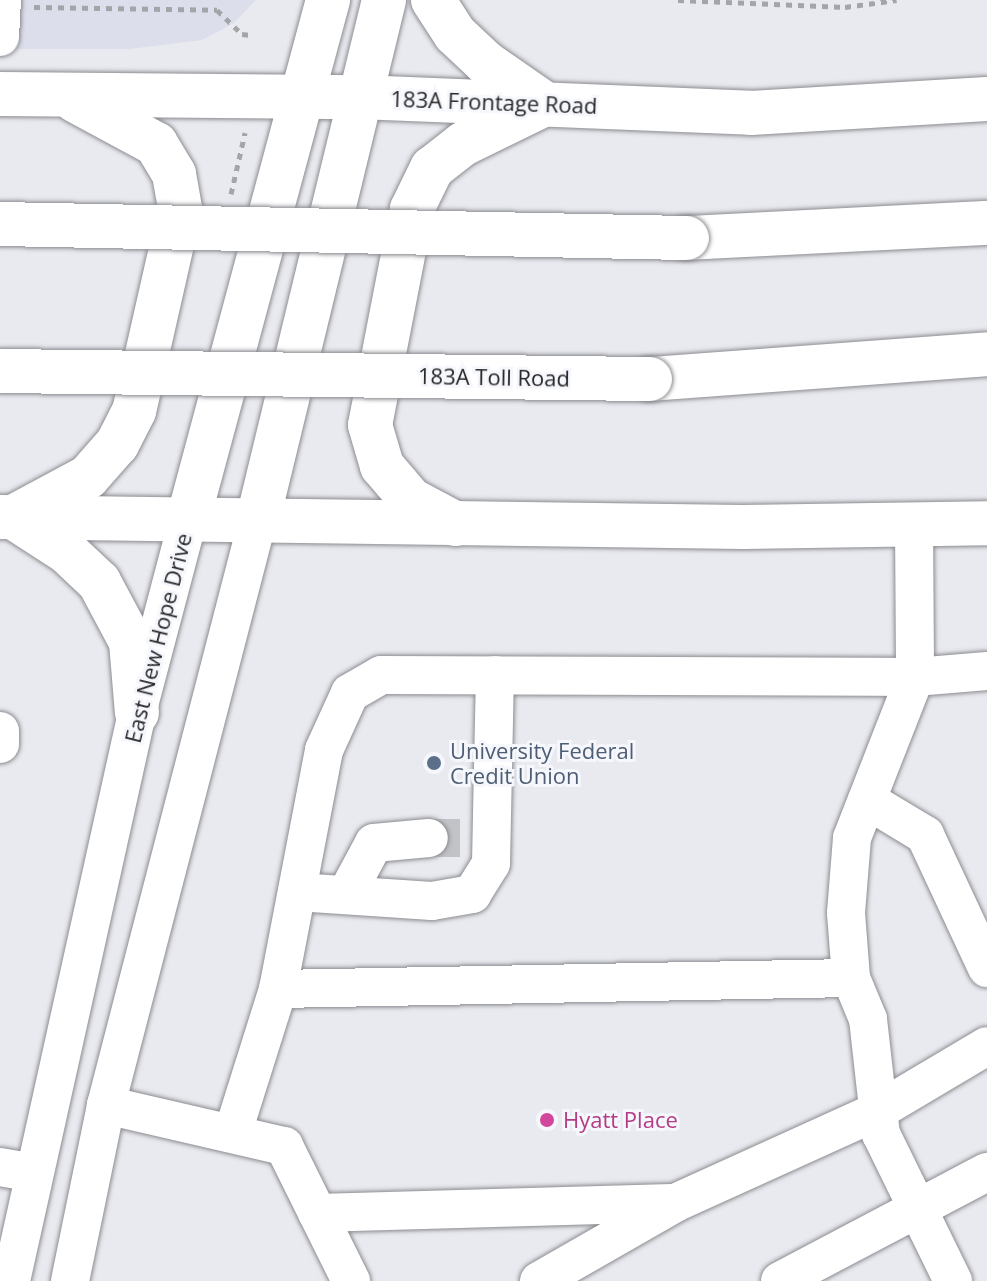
<!DOCTYPE html>
<html>
<head>
<meta charset="utf-8">
<style>
  body { margin:0 }
  #map { position:relative; width:987px; height:1281px; overflow:hidden; background:#e9eaef; font-family:"Open Sans",sans-serif }
  div>[style] { position:absolute }
  .built>* { inset:0; background:#dcdeeb }
  .minor-tunnel>* { height:38px; margin-top:-19px; transform-origin:0; background:repeating-linear-gradient(90deg,#c2c3c7 0 38px,transparent 0 57px) }
  .path>* { height:5px; margin-top:-2.5px; transform-origin:0; background:repeating-linear-gradient(90deg,#a4a5a9 0 6px,transparent 0 12px) }
  .roads { filter:drop-shadow(0 0 2px #8b8c91) drop-shadow(0 0 2px #8b8c91) }
  .minor>* { height:38px; margin:-19px; padding:0 19px; transform-origin:19px; border-radius:19px; background:#fff }
  .major>* { height:44px; margin:-22px; padding:0 22px; transform-origin:22px; border-radius:22px; background:#fff }
  .highway>* { height:44px; margin:-22px; padding:0 22px; transform-origin:22px; border-radius:22px; background:#fff }
  .bridges { filter:drop-shadow(0 0 2px #8b8c91) drop-shadow(0 0 2px #8b8c91) }
  .highway-bridge>* { height:44px; margin:-22px; padding:0 22px; transform-origin:22px; border-radius:22px; background:#fff }
  .dots>* { width:22px; height:22px; translate:-50% -50%; box-sizing:border-box; border:4px solid #f6f7fc; border-radius:50% }
  span { translate:-50% -50%; white-space:nowrap; text-align:center; line-height:1.15; -webkit-text-stroke:6px #f6f7fc; paint-order:stroke }
  .street-label { font-size:22px; color:#272729 }
  .service-label { font-size:22px; color:#4e5e75 }
  .left { translate:0 -50%; text-align:left }
  .hotel-label { font-size:22px; color:#b23c85 }
</style>
</head>
<body>
<div id="map">
  <div class="built">
    <i style="clip-path:polygon(0 0,256px 0,234px 23px,202px 40px,129px 49px,0 49px)"></i>
  </div>
  <div class="minor-tunnel">
    <i style="left:429px;top:838px;width:31px"></i>
  </div>
  <div class="path">
    <i style="left:678px;top:0;width:167px;rotate:2.4deg"></i>
    <i style="left:845px;top:7px;width:52px;rotate:-7.7deg"></i>
    <i style="left:34px;top:7px;width:183px;rotate:0.9deg"></i>
    <i style="left:217px;top:10px;width:35px;rotate:44deg"></i>
    <i style="left:242px;top:34px;width:9px;rotate:6deg"></i>
    <i style="left:231px;top:194px;width:63px;rotate:-77.1deg"></i>
  </div>
  <div class="roads">
    <div class="minor">
      <i style="left:0;top:37px;width:37px;rotate:-87deg"></i>
      <i style="left:914px;top:524px;width:153px;rotate:89.6deg"></i>
      <i style="left:915px;top:677px;width:173px;rotate:111.4deg"></i>
      <i style="left:852px;top:838px;width:75px;rotate:94.6deg"></i>
      <i style="left:846px;top:913px;width:65px;rotate:85.6deg"></i>
      <i style="left:851px;top:978px;width:44px;rotate:67.5deg"></i>
      <i style="left:868px;top:1019px;width:116px;rotate:83.6deg"></i>
      <i style="left:881px;top:1134px;width:164px;rotate:63.9deg"></i>
      <i style="left:0;top:731px;width:13px;rotate:90deg"></i>
      <i style="left:867px;top:800px;width:68px;rotate:31.1deg"></i>
      <i style="left:925px;top:835px;width:147px;rotate:65deg"></i>
      <i style="left:297px;top:892px;width:135px;rotate:3.8deg"></i>
      <i style="left:432px;top:901px;width:41px;rotate:-9.9deg"></i>
      <i style="left:472px;top:894px;width:36px;rotate:-58deg"></i>
      <i style="left:491px;top:863px;width:188px;rotate:-88.8deg"></i>
      <i style="left:346px;top:895px;width:59px;rotate:-61.7deg"></i>
      <i style="left:374px;top:843px;width:55px;rotate:-5.2deg"></i>
      <i style="left:278px;top:989px;width:243px;rotate:-79.1deg"></i>
      <i style="left:324px;top:750px;width:63px;rotate:-65.5deg"></i>
      <i style="left:350px;top:693px;width:36px;rotate:-30deg"></i>
      <i style="left:381px;top:675px;width:534px;rotate:0.21deg"></i>
      <i style="left:915px;top:677px;width:72px;rotate:-4.8deg"></i>
      <i style="left:106px;top:1105px;width:183px;rotate:13deg"></i>
      <i style="left:284px;top:1146px;width:151px;rotate:63.6deg"></i>
      <i style="left:233px;top:1132px;width:150px;rotate:-72.5deg"></i>
      <i style="left:278px;top:989px;width:573px;rotate:-1.1deg"></i>
      <i style="left:0;top:1167px;width:35px;rotate:10deg"></i>
      <i style="left:317px;top:1213px;width:355px;rotate:-1.6deg"></i>
      <i style="left:11px;top:1281px;width:582px;rotate:-77.49deg"></i>
      <i style="left:137px;top:713px;width:200px;rotate:-75.2deg"></i>
      <i style="left:70px;top:1281px;width:180px;rotate:-78.4deg"></i>
      <i style="left:106px;top:1105px;width:601px;rotate:-75.46deg"></i>
      <i style="left:539px;top:1281px;width:157px;rotate:-29.8deg"></i>
      <i style="left:675px;top:1203px;width:221px;rotate:-24.4deg"></i>
      <i style="left:876px;top:1112px;width:129px;rotate:-30.7deg"></i>
      <i style="left:780px;top:1281px;width:234px;rotate:-27.8deg"></i>
    </div>
    <div class="major">
      <i style="left:433px;top:0;width:40px;rotate:57.1deg"></i>
      <i style="left:455px;top:34px;width:42px;rotate:43.1deg"></i>
      <i style="left:486px;top:63px;width:72px;rotate:34.8deg"></i>
      <i style="left:545px;top:104px;width:91px;rotate:154deg"></i>
      <i style="left:463px;top:144px;width:39px;rotate:142deg"></i>
      <i style="left:432px;top:168px;width:46px;rotate:116deg"></i>
      <i style="left:412px;top:209px;width:220px;rotate:101deg"></i>
      <i style="left:370px;top:425px;width:43px;rotate:73.7deg"></i>
      <i style="left:382px;top:466px;width:45px;rotate:49.5deg"></i>
      <i style="left:411px;top:500px;width:51px;rotate:28.1deg"></i>
      <i style="left:0;top:94px;width:359px;rotate:0.5deg"></i>
      <i style="left:359px;top:97px;width:392px;rotate:2.3deg"></i>
      <i style="left:751px;top:113px;width:236px;rotate:-3.4deg"></i>
      <i style="left:76px;top:101px;width:91px;rotate:28.3deg"></i>
      <i style="left:156px;top:144px;width:35px;rotate:59deg"></i>
      <i style="left:174px;top:174px;width:36px;rotate:80deg"></i>
      <i style="left:180px;top:209px;width:207px;rotate:102.8deg"></i>
      <i style="left:134px;top:411px;width:37px;rotate:117deg"></i>
      <i style="left:117px;top:444px;width:44px;rotate:131.3deg"></i>
      <i style="left:88px;top:477px;width:85px;rotate:151.9deg"></i>
      <i style="left:13px;top:517px;width:64px;rotate:32.9deg"></i>
      <i style="left:67px;top:552px;width:44px;rotate:43.2deg"></i>
      <i style="left:99px;top:582px;width:68px;rotate:61.9deg"></i>
      <i style="left:131px;top:642px;width:71px;rotate:85.2deg"></i>
      <i style="left:0;top:517px;width:743px;rotate:0.77deg"></i>
      <i style="left:743px;top:527px;width:244px;rotate:-0.9deg"></i>
      <i style="left:188px;top:520px;width:539px;rotate:-74.93deg"></i>
      <i style="left:257px;top:523px;width:538px;rotate:-76.35deg"></i>
    </div>
    <div class="highway">
      <i style="left:687px;top:238px;width:300px;rotate:-2.9deg"></i>
      <i style="left:650px;top:379px;width:338px;rotate:-4.2deg"></i>
    </div>
  </div>
  <div class="bridges">
    <div class="highway-bridge">
      <i style="left:0;top:224px;width:687px;rotate:1.17deg"></i>
      <i style="left:0;top:371px;width:650px;rotate:0.71deg"></i>
    </div>
  </div>
  <div class="dots">
    <i style="left:434px;top:763px;background:#5c6f8a"></i>
    <i style="left:547px;top:1120px;background:#d1479c"></i>
  </div>
  <div class="street-label">
    <span style="left:494px;top:102px;rotate:2deg">183A Frontage Road</span>
    <span style="left:494px;top:377px;rotate:1deg">183A Toll Road</span>
    <span style="left:158px;top:638px;rotate:-76deg">East New Hope Drive</span>
  </div>
  <div class="service-label">
    <span class="left" style="left:450px;top:763px">University Federal<br>Credit Union</span>
  </div>
  <div class="hotel-label">
    <span class="left" style="left:563px;top:1120px">Hyatt Place</span>
  </div>
</div>
</body>
</html>
